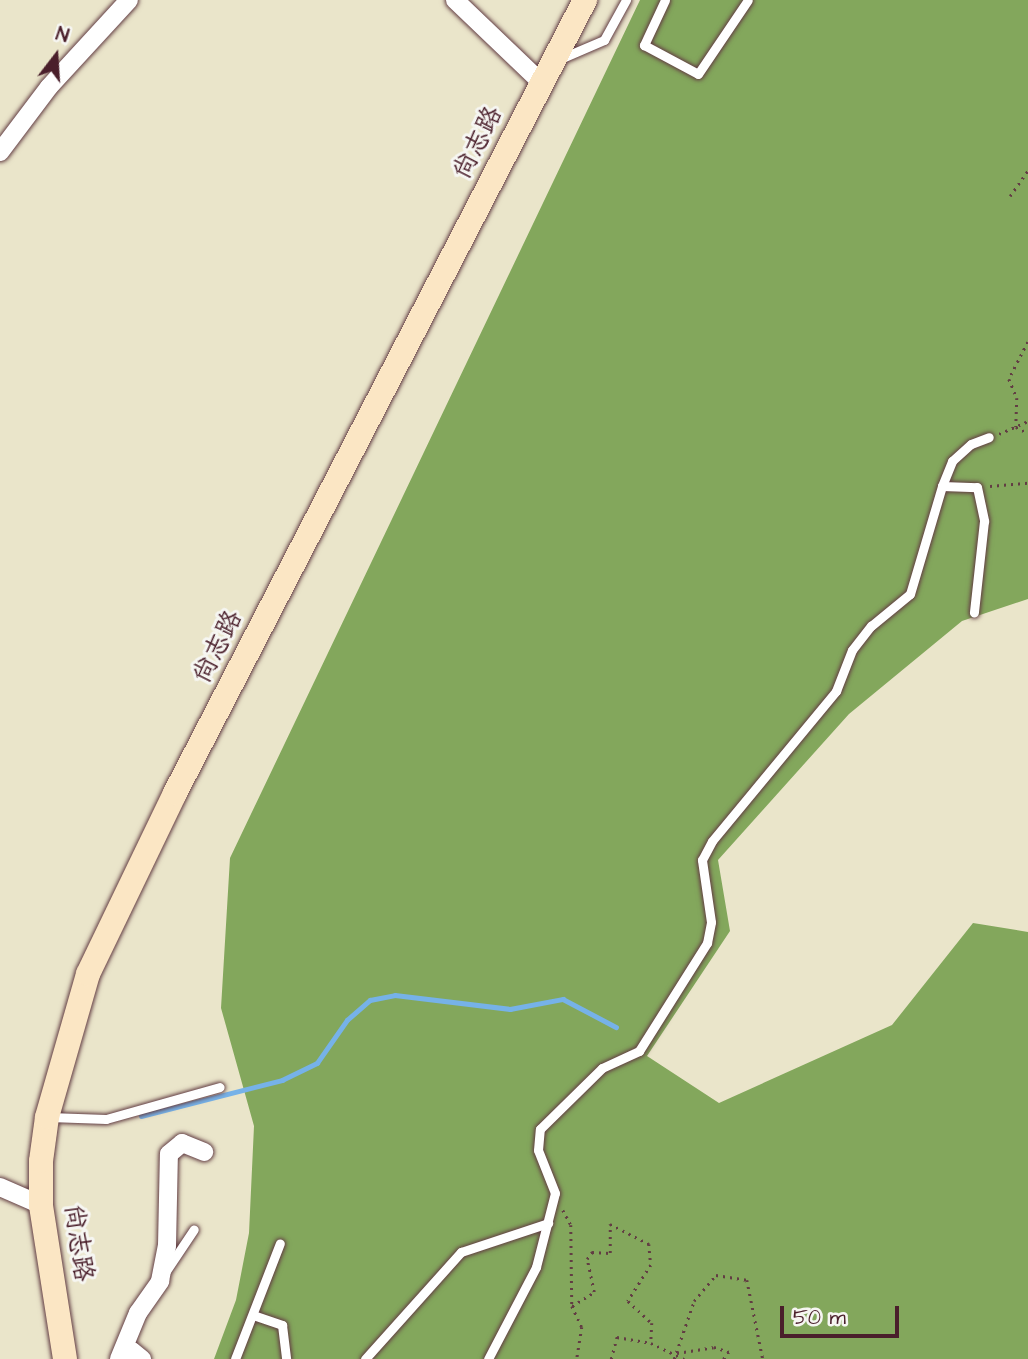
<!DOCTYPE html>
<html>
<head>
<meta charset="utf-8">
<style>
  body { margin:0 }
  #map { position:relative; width:1028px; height:1359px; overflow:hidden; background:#eae5ca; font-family:"Architects Daughter","LXGW WenKai TC",sans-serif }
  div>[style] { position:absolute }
  .forest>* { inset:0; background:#83a75c }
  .stream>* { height:4.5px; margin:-2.25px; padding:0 2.25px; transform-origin:2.25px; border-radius:2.25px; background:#76b2e8 }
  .path>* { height:2.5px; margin-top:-1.25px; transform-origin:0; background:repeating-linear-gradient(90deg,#623d43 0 2px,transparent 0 7px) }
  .roads { filter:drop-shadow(0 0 2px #623d43) drop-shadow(0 0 2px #623d43) }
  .lane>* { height:9px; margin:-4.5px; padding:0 4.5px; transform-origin:4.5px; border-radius:4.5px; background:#fff }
  .street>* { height:18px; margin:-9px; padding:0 9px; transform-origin:9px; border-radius:9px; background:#fff }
  .secondary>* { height:24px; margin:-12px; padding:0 12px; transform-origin:12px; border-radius:12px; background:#fbe6c4 }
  span { translate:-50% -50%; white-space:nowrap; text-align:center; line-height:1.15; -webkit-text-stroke:6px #f6f6f2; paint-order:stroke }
  .street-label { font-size:26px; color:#4a1f2b }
  .north { position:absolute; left:21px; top:21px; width:70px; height:70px; -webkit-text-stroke:5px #f6f6f2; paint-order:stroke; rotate:17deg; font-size:19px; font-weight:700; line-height:28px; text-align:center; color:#4a1f2b }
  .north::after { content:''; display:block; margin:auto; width:24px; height:32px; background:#4a1f2b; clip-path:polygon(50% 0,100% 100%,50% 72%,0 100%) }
  .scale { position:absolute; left:780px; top:1306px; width:119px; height:32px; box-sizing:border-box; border:4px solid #4a1f2b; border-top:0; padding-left:9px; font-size:21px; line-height:24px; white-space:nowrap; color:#4a1f2b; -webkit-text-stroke:5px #f6f6f2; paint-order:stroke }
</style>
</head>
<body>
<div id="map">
  <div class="forest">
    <i style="clip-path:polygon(640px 0,1028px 0,1028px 599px,962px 621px,849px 714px,718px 860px,730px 931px,647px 1056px,719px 1103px,892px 1025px,973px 923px,1028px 932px,1028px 1359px,214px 1359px,236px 1300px,249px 1233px,254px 1126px,221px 1008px,230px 858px)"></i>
  </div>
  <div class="stream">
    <i style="left:141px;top:1116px;width:146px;rotate:-14.3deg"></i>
    <i style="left:282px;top:1080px;width:39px;rotate:-26deg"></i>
    <i style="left:317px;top:1063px;width:52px;rotate:-55.1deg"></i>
    <i style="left:347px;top:1020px;width:30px;rotate:-41deg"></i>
    <i style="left:370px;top:1000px;width:25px;rotate:-11deg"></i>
    <i style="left:395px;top:995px;width:116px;rotate:6.9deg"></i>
    <i style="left:510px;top:1009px;width:54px;rotate:-10.7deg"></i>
    <i style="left:563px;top:999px;width:60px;rotate:27.8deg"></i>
  </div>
  <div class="path">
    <i style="left:1010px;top:196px;width:32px;rotate:-55deg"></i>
    <i style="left:1028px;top:342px;width:42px;rotate:117.2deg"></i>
    <i style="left:1009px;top:379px;width:21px;rotate:67deg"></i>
    <i style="left:1017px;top:398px;width:29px;rotate:92deg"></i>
    <i style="left:1016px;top:427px;width:13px;rotate:27deg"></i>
    <i style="left:999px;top:434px;width:32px;rotate:-24deg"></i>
    <i style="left:990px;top:486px;width:38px;rotate:-5deg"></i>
    <i style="left:563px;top:1210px;width:17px;rotate:62deg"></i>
    <i style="left:571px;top:1225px;width:81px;rotate:89.3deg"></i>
    <i style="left:572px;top:1306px;width:23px;rotate:65deg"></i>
    <i style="left:582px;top:1327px;width:32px;rotate:99deg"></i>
    <i style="left:572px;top:1306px;width:26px;rotate:-32deg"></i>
    <i style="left:594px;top:1292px;width:34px;rotate:-102deg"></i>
    <i style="left:587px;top:1259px;width:9px;rotate:-54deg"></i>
    <i style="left:592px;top:1252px;width:18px;rotate:3deg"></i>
    <i style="left:610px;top:1253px;width:29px;rotate:-90deg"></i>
    <i style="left:610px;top:1224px;width:44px;rotate:27.1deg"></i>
    <i style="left:649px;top:1244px;width:21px;rotate:85deg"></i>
    <i style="left:651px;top:1265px;width:43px;rotate:122.6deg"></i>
    <i style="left:628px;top:1301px;width:33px;rotate:43deg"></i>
    <i style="left:652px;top:1323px;width:20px;rotate:93deg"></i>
    <i style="left:677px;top:1353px;width:37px;rotate:-9deg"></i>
    <i style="left:714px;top:1347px;width:16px;rotate:18deg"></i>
    <i style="left:729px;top:1352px;width:9px;rotate:126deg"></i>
    <i style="left:611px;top:1359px;width:23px;rotate:-75deg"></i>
    <i style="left:617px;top:1337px;width:35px;rotate:10deg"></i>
    <i style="left:651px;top:1343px;width:37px;rotate:26deg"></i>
    <i style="left:674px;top:1359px;width:61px;rotate:-71deg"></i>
    <i style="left:694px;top:1301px;width:34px;rotate:-50deg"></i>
    <i style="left:716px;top:1275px;width:31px;rotate:9deg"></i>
    <i style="left:747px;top:1280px;width:81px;rotate:78.6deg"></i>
  </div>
  <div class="roads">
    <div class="lane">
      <i style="left:665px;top:0;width:50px;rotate:115deg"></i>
      <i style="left:644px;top:45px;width:61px;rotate:28.2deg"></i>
      <i style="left:698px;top:74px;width:89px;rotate:-56deg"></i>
      <i style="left:562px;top:58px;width:46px;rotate:-23.2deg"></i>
      <i style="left:604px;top:40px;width:46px;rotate:-61.2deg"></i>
      <i style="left:942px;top:486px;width:27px;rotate:-68deg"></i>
      <i style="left:952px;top:461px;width:25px;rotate:-42deg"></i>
      <i style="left:971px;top:444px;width:19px;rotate:-21deg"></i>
      <i style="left:49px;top:1117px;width:57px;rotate:2deg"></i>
      <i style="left:106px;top:1119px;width:118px;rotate:-15.7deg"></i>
      <i style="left:166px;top:1271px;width:50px;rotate:-56.3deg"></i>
      <i style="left:253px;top:1315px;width:31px;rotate:19deg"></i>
      <i style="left:282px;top:1325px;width:34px;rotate:83deg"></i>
      <i style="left:235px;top:1359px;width:124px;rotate:-68.8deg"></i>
      <i style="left:365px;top:1359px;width:144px;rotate:-48.1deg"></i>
      <i style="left:461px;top:1252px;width:92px;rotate:-18.4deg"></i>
      <i style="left:488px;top:1359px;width:104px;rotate:-62.4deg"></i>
      <i style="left:536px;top:1267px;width:76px;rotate:-75.6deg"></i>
      <i style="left:555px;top:1193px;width:46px;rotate:-111.6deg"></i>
      <i style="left:538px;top:1150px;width:21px;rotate:-85deg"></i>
      <i style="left:540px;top:1129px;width:87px;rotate:-44.5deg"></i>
      <i style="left:602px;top:1068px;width:41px;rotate:-24.7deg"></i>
      <i style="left:639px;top:1051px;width:128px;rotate:-57.8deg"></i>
      <i style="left:707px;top:943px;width:21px;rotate:-79deg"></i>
      <i style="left:711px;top:922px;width:63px;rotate:-98.3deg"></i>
      <i style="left:702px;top:860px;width:21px;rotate:-62deg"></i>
      <i style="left:712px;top:841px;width:195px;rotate:-50.4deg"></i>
      <i style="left:836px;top:691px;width:44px;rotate:-68.7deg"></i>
      <i style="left:852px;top:650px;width:31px;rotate:-52deg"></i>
      <i style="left:871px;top:626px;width:50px;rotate:-39.4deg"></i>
      <i style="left:910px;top:594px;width:113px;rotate:-73.5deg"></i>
      <i style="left:942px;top:486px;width:35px;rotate:2deg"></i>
      <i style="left:977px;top:487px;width:35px;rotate:78deg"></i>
      <i style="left:984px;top:521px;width:92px;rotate:96.3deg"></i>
    </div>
    <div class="street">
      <i style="left:455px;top:0;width:120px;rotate:43.7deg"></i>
      <i style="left:0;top:152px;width:81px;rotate:-53deg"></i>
      <i style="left:49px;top:87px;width:118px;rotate:-47.4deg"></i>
      <i style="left:0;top:1187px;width:45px;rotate:23.7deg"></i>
      <i style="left:119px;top:1359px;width:50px;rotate:-67.6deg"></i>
      <i style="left:138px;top:1313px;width:39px;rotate:-55deg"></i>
      <i style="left:160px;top:1281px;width:36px;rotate:-79deg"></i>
      <i style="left:167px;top:1246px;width:92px;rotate:-88.8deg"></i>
      <i style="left:169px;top:1154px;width:17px;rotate:-40deg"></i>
      <i style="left:182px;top:1143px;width:24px;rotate:22deg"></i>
      <i style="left:120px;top:1359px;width:14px;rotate:-34deg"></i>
      <i style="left:132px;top:1351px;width:13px;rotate:39deg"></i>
    </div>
    <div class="secondary">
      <i style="left:65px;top:1359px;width:156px;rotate:-98.9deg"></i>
      <i style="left:41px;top:1205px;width:44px;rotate:-90deg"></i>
      <i style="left:41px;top:1161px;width:44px;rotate:-82.2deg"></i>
      <i style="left:47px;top:1117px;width:149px;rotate:-74deg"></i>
      <i style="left:88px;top:974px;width:201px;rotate:-64.3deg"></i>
      <i style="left:175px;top:793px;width:893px;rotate:-62.66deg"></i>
    </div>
  </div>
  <div class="street-label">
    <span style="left:478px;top:143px;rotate:-63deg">尚志路</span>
    <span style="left:218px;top:647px;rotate:-63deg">尚志路</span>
    <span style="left:78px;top:1243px;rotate:82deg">尚志路</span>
  </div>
  <div class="north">N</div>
  <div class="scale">50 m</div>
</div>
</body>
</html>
